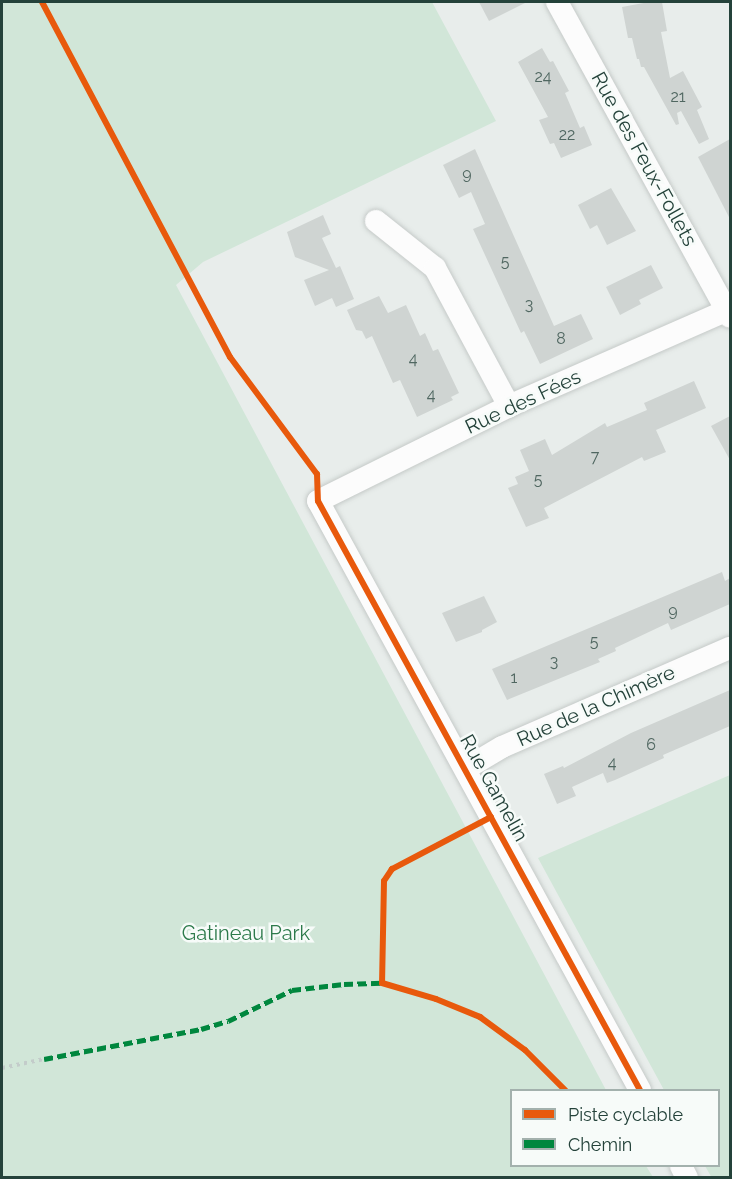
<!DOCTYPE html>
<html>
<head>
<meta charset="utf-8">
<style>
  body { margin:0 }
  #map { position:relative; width:732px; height:1179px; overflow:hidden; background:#e8edeb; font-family:Raleway,sans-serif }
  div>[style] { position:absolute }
  .green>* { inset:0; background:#d1e6d8 }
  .building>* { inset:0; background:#cfd4d2 }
  .path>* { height:4px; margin-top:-2px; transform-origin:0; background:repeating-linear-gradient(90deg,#c3ccca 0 3px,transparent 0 7.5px) }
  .roads { filter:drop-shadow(0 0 2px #c5cac8) drop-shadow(0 0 2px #c5cac8) }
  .street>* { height:22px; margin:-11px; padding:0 11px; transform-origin:11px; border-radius:11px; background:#fcfcfc }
  .quiet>* { height:4.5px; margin-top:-2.25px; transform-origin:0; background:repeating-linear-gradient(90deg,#00873e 0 9px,transparent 0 13.5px) }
  .cycleway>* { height:6px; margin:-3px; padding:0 3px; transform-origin:3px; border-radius:3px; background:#e8590c }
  span { translate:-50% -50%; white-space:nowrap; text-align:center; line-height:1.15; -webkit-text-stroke:5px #f7fbf9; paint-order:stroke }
  .number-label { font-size:16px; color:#506761 }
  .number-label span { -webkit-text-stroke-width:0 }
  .street-label { font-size:20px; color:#24423a }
  .park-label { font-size:20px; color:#2d7a4b }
  .frame { position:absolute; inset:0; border:3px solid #24423a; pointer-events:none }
  .legend { position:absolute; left:510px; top:1089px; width:210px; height:78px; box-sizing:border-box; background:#f7fbf9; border:2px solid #a3b1ad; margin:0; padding:8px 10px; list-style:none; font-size:18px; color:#24423a }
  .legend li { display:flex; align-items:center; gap:12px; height:30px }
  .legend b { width:30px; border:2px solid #a3b1ad }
</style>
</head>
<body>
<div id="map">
  <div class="green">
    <i style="clip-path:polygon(2px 2px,432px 2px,496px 121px,203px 262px,176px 285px,606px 1090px,512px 1090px,512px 1166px,646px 1166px,653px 1177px,2px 1177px)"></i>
    <i style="clip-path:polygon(730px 775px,730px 1177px,712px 1178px,705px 1166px,718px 1166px,718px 1090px,664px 1090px,538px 858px)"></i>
  </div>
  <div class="building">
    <i style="clip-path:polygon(479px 2px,527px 2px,489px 21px)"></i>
    <i style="clip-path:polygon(649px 2px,662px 2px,667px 31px,661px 32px,670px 78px,683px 71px,702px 107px,697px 110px,709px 139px,699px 144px,681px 111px,677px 113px,679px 124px,676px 125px,644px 67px,641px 67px,639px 59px,637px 59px,632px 38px,628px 38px,622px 7px)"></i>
    <i style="clip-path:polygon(542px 48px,550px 62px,553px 61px,569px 91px,565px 93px,580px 128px,584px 126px,592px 145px,561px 158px,554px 143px,550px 144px,539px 120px,548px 117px,518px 62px)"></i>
    <i style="clip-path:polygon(730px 139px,730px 219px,698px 157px)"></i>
    <i style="clip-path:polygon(475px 149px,554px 326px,581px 314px,593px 339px,540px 364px,524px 331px,521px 333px,473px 229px,485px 224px,471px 192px,459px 198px,443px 165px)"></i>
    <i style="clip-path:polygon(611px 188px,636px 231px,607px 245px,597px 225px,590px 229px,578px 205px)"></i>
    <i style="clip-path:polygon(323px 215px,331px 234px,322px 238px,336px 268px,340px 266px,354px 299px,336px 307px,332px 298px,315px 306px,304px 280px,329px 270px,295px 257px,287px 232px)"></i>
    <i style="clip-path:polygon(651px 265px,663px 288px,639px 300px,641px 304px,620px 315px,606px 287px)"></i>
    <i style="clip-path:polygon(379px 296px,388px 313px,406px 305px,420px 336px,425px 333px,433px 351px,438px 349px,459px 393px,451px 397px,453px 400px,417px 417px,400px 380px,393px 383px,372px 336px,366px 339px,362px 331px,356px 330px,347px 310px)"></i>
    <i style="clip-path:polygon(694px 381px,706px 408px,656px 430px,666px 452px,644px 461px,642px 457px,544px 508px,549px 518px,526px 527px,508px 488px,518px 484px,515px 477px,529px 471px,520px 450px,545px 439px,552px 455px,605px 423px,607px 427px,647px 410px,644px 403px)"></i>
    <i style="clip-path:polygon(730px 416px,730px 460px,711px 426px)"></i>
    <i style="clip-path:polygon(722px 572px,725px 581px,730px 578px,730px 604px,671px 630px,668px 623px,615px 648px,616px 651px,598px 659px,600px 662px,507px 700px,492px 669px)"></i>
    <i style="clip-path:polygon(484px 596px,497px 622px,482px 630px,482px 632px,456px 642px,442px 613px)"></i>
    <i style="clip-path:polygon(730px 690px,730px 726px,663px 755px,664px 758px,615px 780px,607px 783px,603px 773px,572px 787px,576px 796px,557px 804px,544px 774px,563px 766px,564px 768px,631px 733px)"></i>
  </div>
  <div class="path">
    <i style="left:2px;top:1068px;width:43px;rotate:-12.1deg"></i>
  </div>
  <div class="roads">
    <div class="street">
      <i style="left:557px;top:2px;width:359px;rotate:61.2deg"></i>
      <i style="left:376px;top:221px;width:75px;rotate:38.5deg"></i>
      <i style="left:435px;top:268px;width:157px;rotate:61.8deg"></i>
      <i style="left:465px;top:769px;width:43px;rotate:-30.7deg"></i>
      <i style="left:502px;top:747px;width:249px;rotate:-23.5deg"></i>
      <i style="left:640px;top:1090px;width:671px;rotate:-118.66deg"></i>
      <i style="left:318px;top:501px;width:213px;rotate:-26.4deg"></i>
      <i style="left:509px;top:406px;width:241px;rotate:-23.7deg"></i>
      <i style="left:681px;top:1166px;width:13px;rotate:63deg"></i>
    </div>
  </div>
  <div class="quiet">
    <i style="left:44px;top:1059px;width:160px;rotate:-10.8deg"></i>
    <i style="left:201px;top:1029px;width:28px;rotate:-17deg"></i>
    <i style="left:228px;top:1021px;width:71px;rotate:-25.8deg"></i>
    <i style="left:292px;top:990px;width:52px;rotate:-6.6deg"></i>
    <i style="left:344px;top:984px;width:38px;rotate:-2deg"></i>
  </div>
  <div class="cycleway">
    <i style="left:42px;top:2px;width:402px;rotate:62.1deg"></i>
    <i style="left:230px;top:357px;width:146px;rotate:53.4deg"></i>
    <i style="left:317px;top:474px;width:27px;rotate:88deg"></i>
    <i style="left:318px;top:501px;width:671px;rotate:61.34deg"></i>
    <i style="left:491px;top:817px;width:112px;rotate:152.3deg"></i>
    <i style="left:392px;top:869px;width:14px;rotate:124deg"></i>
    <i style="left:384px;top:881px;width:102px;rotate:91.1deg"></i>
    <i style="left:382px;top:983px;width:56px;rotate:16.5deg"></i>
    <i style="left:436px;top:999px;width:48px;rotate:22.2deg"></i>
    <i style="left:480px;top:1017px;width:56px;rotate:36.3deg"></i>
    <i style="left:525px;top:1050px;width:57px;rotate:45deg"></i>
  </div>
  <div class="number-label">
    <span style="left:543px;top:77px">24</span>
    <span style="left:678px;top:97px">21</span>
    <span style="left:567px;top:135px">22</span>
    <span style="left:467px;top:174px">9</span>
    <span style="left:505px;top:262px">5</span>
    <span style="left:529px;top:305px">3</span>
    <span style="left:561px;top:339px">8</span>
    <span style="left:413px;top:359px">4</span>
    <span style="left:431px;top:395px">4</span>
    <span style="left:595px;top:457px">7</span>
    <span style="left:538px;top:480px">5</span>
    <span style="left:673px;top:611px">9</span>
    <span style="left:594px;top:642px">5</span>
    <span style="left:554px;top:662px">3</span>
    <span style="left:514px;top:678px">1</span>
    <span style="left:651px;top:745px">6</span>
    <span style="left:612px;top:763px">4</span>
  </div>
  <div class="street-label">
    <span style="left:644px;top:159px;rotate:61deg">Rue des Feux-Follets</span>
    <span style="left:523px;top:402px;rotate:-25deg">Rue des Fées</span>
    <span style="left:596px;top:706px;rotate:-24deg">Rue de la Chimère</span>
    <span style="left:494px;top:788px;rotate:61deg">Rue Gamelin</span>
  </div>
  <div class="park-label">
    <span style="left:246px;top:933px">Gatineau Park</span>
  </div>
  <div class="frame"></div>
  <ul class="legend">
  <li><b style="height:8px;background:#e8590c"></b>Piste cyclable</li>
  <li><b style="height:8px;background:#00873e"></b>Chemin</li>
  </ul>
</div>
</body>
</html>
